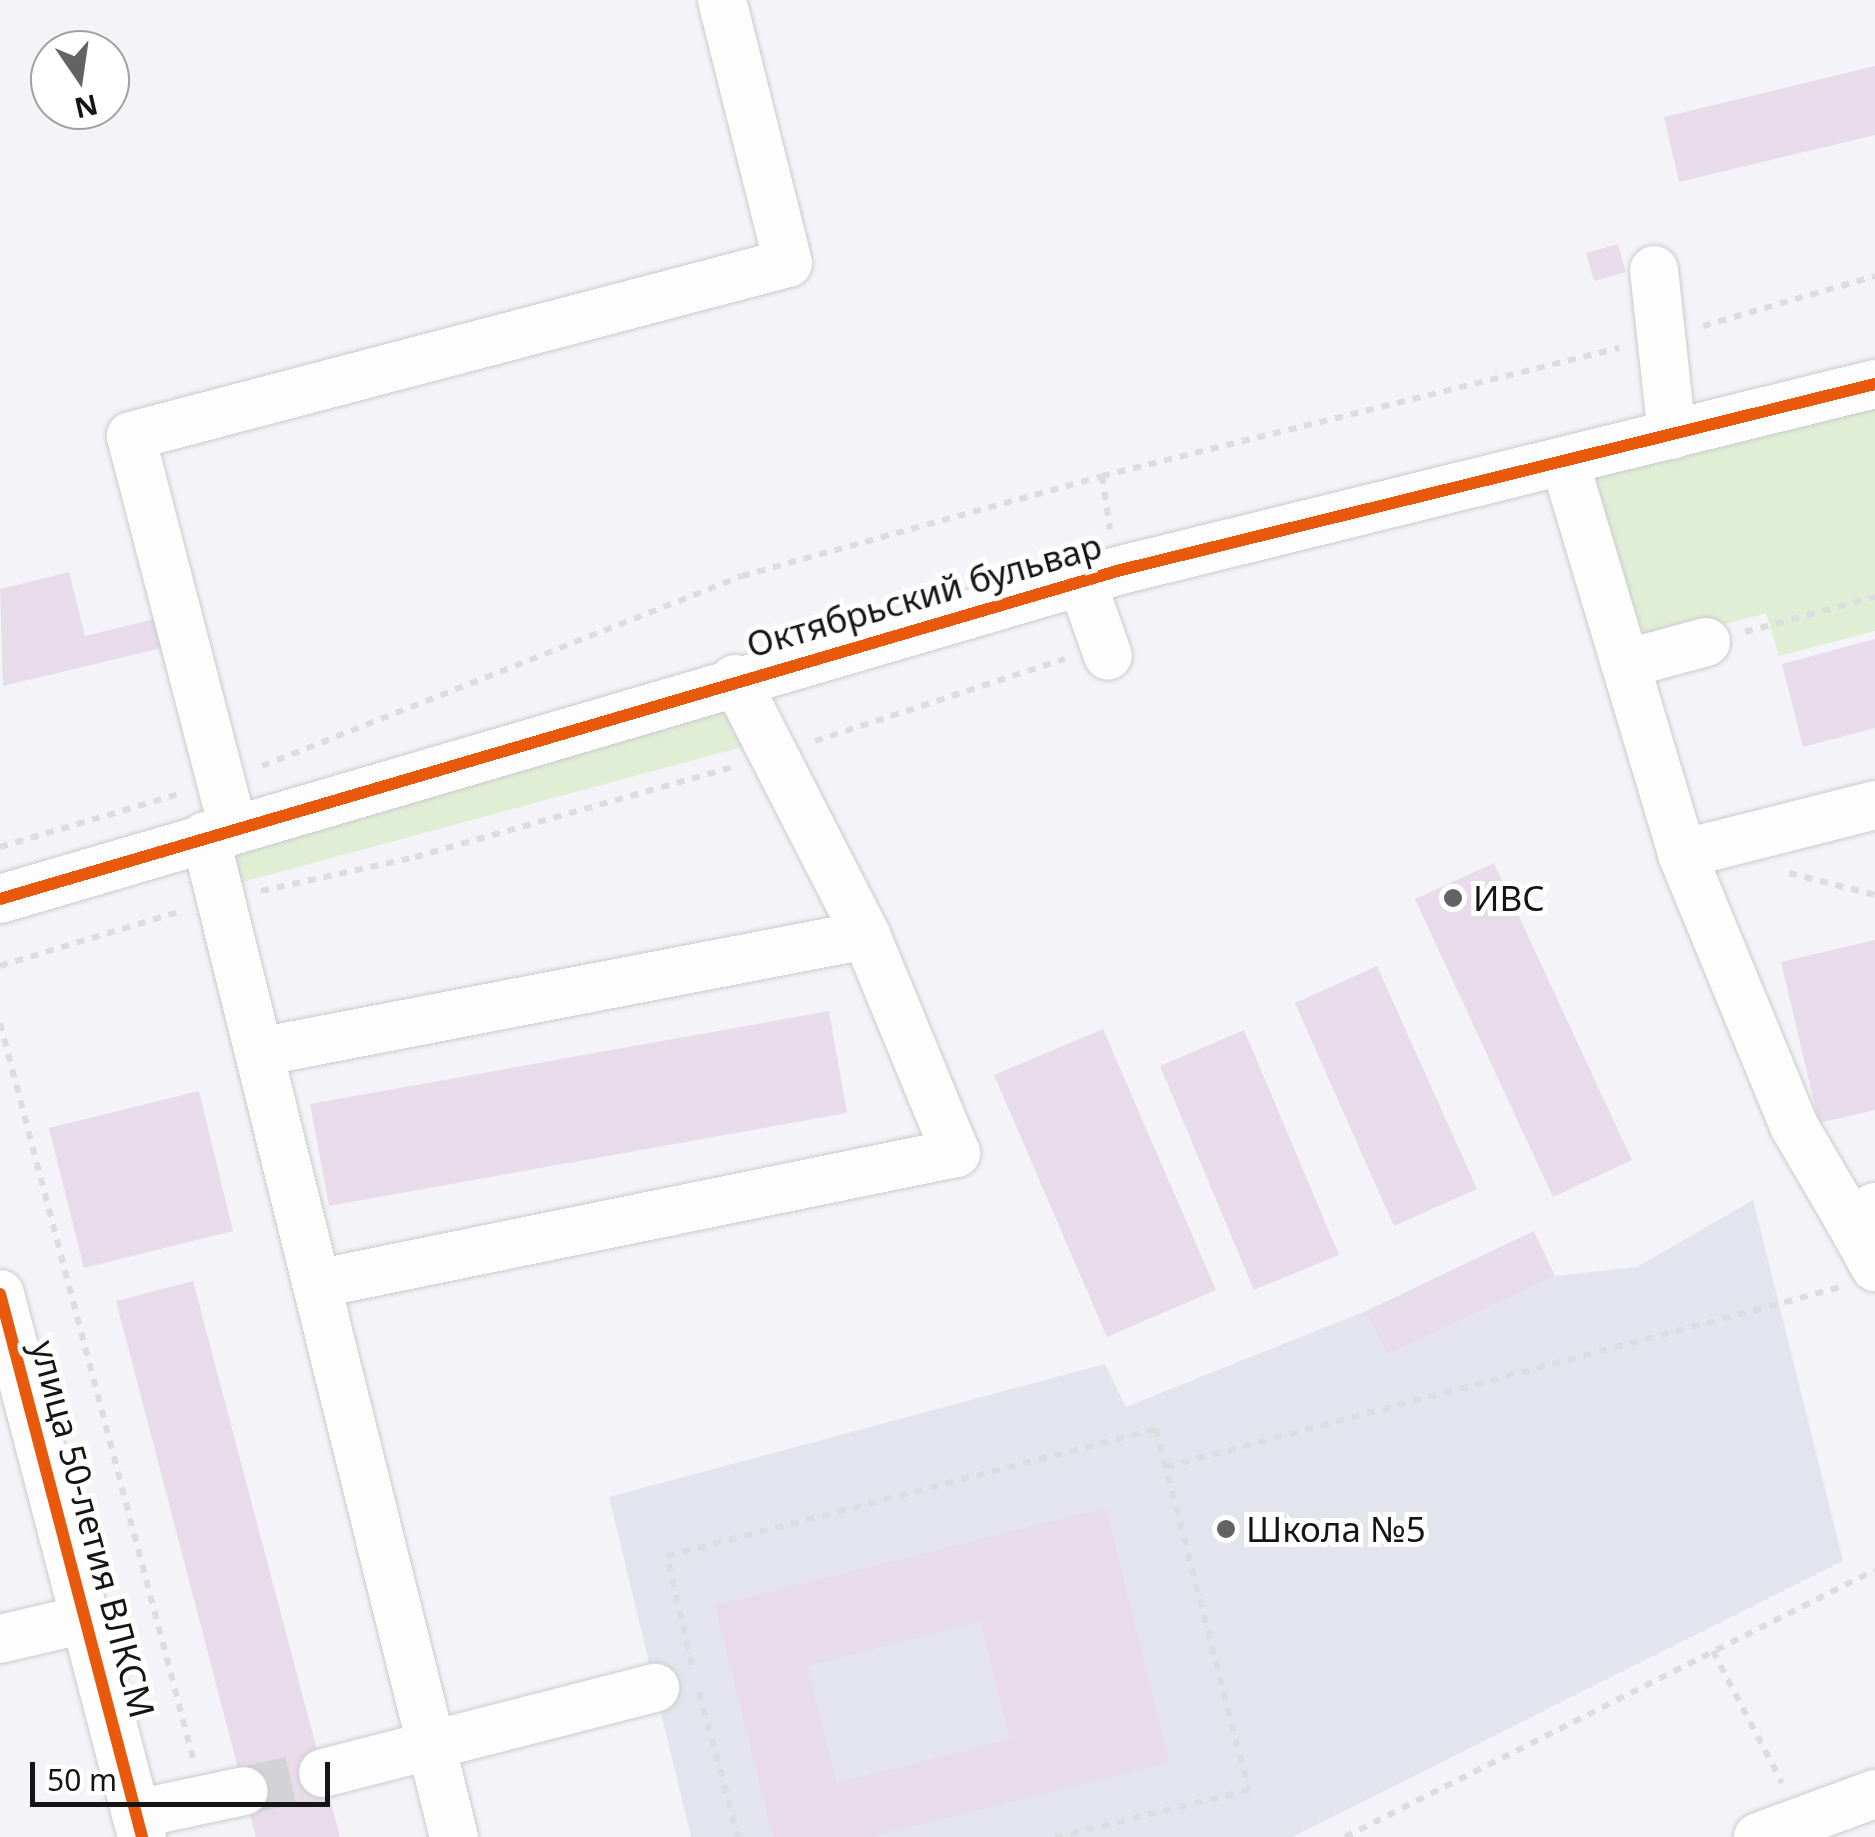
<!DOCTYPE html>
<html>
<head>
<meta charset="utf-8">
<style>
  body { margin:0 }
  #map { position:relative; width:1875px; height:1837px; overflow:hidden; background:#f4f4f8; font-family:"Noto Sans",sans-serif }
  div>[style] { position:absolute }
  .built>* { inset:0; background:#e3e4ee }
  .green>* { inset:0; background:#e1eed6 }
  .building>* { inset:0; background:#e8dcea }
  .minor-tunnel>* { height:48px; margin-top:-24px; transform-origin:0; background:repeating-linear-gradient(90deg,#d3d3d6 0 48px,transparent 0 72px) }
  .path>* { height:6px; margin-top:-3px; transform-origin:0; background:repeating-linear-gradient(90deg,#ddddde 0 8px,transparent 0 16px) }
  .roads { filter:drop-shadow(0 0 2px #cacbce) drop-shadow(0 0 2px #cacbce) }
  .minor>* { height:48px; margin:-24px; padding:0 24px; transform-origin:24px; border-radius:24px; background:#fdfdfe }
  .cycleway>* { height:12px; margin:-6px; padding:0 6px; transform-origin:6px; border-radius:6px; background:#e8590c }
  .dots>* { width:28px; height:28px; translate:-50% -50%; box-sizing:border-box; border:5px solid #fff; border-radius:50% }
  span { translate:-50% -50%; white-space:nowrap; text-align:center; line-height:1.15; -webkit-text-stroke:10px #fff; paint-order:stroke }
  .street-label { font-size:35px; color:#151518 }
  .poi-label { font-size:35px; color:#151518 }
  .left { translate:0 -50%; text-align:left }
  .north { position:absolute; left:30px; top:30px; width:100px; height:100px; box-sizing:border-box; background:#fff; border:2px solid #a1a1a3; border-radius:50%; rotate:167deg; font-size:28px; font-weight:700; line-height:40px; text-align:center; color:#151518 }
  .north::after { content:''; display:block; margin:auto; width:35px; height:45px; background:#636366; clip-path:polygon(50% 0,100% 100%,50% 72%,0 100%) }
  .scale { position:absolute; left:30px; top:1762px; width:300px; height:45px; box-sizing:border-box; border:5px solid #151518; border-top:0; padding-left:12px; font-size:30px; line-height:35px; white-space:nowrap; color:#151518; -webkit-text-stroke:8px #fff; paint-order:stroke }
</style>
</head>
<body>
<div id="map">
  <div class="built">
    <i style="clip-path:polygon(1753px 1200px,1843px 1561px,1292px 1837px,691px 1837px,609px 1497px,1105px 1364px,1126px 1407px,1366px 1311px,1388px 1355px,1555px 1276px,1637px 1267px)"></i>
  </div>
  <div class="green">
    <i style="clip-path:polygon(1875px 397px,1875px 631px,1779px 656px,1766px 613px,1636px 649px,1583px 471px)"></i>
    <i style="clip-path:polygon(727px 695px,753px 744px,232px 885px,222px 844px)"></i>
  </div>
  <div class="building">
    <i style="clip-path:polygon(1875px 66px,1875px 135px,1679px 182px,1664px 117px)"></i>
    <i style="clip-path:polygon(1618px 244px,1626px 272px,1594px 281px,1586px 253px)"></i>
    <i style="clip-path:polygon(69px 572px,85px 636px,159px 618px,166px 647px,3px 686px,0 589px)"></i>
    <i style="clip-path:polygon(1875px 639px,1875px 728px,1803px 747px,1782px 664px)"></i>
    <i style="clip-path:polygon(1494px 863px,1632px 1160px,1553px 1197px,1415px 899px)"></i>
    <i style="clip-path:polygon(1875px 940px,1875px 1110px,1819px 1123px,1781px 962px)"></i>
    <i style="clip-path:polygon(1377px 966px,1477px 1189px,1394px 1226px,1295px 1003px)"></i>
    <i style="clip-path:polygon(829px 1011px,847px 1113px,329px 1206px,310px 1104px)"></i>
    <i style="clip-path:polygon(1103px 1029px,1216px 1290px,1107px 1337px,994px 1075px)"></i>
    <i style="clip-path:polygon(1244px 1030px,1339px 1255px,1254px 1290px,1160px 1066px)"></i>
    <i style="clip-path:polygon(199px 1091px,233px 1231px,84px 1268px,49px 1128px)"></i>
    <i style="clip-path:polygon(1534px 1231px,1555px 1276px,1388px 1355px,1366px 1311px)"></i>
    <i style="clip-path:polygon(193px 1281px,340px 1837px,256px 1837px,116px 1301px)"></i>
    <i style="clip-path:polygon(evenodd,1106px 1508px,1169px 1763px,870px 1837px,773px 1837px,715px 1605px,1106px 1508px,980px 1622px,1010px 1739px,837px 1783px,807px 1666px,980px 1622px)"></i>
  </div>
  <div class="minor-tunnel">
    <i style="left:244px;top:1791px;width:81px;rotate:-12.8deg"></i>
  </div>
  <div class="path">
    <i style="left:1703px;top:326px;width:179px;rotate:-16.2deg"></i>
    <i style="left:1102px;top:476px;width:54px;rotate:81.4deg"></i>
    <i style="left:1745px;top:632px;width:135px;rotate:-15.1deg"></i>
    <i style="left:815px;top:741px;width:263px;rotate:-18.2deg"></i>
    <i style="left:262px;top:766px;width:516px;rotate:-21.6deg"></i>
    <i style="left:742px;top:576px;width:374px;rotate:-15.5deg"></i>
    <i style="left:1102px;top:476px;width:533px;rotate:-13.91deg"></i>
    <i style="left:0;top:847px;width:187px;rotate:-16.5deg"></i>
    <i style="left:1789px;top:873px;width:89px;rotate:14.3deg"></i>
    <i style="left:261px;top:891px;width:158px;rotate:-12.4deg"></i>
    <i style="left:415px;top:857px;width:330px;rotate:-15.8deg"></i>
    <i style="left:0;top:966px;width:189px;rotate:-16.9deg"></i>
    <i style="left:0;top:1023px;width:760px;rotate:75.29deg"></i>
    <i style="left:1166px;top:1467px;width:699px;rotate:-14.93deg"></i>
    <i style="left:1713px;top:1651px;width:149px;rotate:62.4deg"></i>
    <i style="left:692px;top:1665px;width:112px;rotate:-102.9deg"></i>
    <i style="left:667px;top:1556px;width:505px;rotate:-14.56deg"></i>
    <i style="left:1156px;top:1429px;width:373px;rotate:75.6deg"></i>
    <i style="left:1249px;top:1790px;width:199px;rotate:166.3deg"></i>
    <i style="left:699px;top:1692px;width:150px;rotate:74.9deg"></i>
    <i style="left:1345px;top:1837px;width:593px;rotate:-26.74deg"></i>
  </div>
  <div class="roads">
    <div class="minor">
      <i style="left:1654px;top:270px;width:166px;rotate:83.8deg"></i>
      <i style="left:1565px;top:463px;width:408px;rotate:73.3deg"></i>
      <i style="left:1682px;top:854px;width:199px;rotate:-14.2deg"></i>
      <i style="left:1082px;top:582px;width:78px;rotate:70.6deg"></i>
      <i style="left:1625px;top:664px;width:84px;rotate:-15.2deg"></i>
      <i style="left:735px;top:679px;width:288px;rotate:62.9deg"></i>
      <i style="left:233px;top:828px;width:405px;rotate:-104.6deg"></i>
      <i style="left:131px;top:436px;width:679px;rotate:-14.75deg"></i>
      <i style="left:788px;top:263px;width:271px;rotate:-104.1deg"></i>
      <i style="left:205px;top:836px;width:1032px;rotate:76.03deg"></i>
      <i style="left:1682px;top:854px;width:294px;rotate:67.6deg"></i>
      <i style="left:1794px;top:1126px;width:109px;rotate:59.7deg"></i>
      <i style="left:0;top:899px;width:1164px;rotate:-16.36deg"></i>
      <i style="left:1117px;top:571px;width:781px;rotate:-13.86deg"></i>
      <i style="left:259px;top:1052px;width:618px;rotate:-10.91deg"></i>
      <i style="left:866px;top:935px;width:236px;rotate:67.6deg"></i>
      <i style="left:956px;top:1153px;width:653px;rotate:168.43deg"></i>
      <i style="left:1875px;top:1207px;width:29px;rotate:153deg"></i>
      <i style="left:1849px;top:1220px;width:54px;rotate:61deg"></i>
      <i style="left:0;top:1294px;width:561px;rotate:75.34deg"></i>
      <i style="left:0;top:1639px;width:87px;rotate:-13.2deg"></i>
      <i style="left:323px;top:1773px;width:343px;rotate:-14.4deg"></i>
      <i style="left:136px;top:1814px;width:110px;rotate:-12deg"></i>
      <i style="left:1758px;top:1837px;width:125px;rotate:-20.2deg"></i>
    </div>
  </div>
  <div class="cycleway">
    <i style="left:0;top:899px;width:1164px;rotate:-16.36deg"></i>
    <i style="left:1117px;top:571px;width:781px;rotate:-13.86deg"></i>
    <i style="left:0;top:1294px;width:561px;rotate:75.34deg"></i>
  </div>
  <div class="dots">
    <i style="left:1453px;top:898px;background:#636366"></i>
    <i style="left:1226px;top:1529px;background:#636366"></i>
  </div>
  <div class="street-label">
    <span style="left:924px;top:595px;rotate:-16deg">Октябрьский бульвар</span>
    <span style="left:93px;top:1529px;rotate:75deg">улица 50-летия ВЛКСМ</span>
  </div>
  <div class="poi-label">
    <span class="left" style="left:1473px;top:898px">ИВС</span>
    <span class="left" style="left:1246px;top:1529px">Школа №5</span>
  </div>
  <div class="north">N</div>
  <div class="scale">50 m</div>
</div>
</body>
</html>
